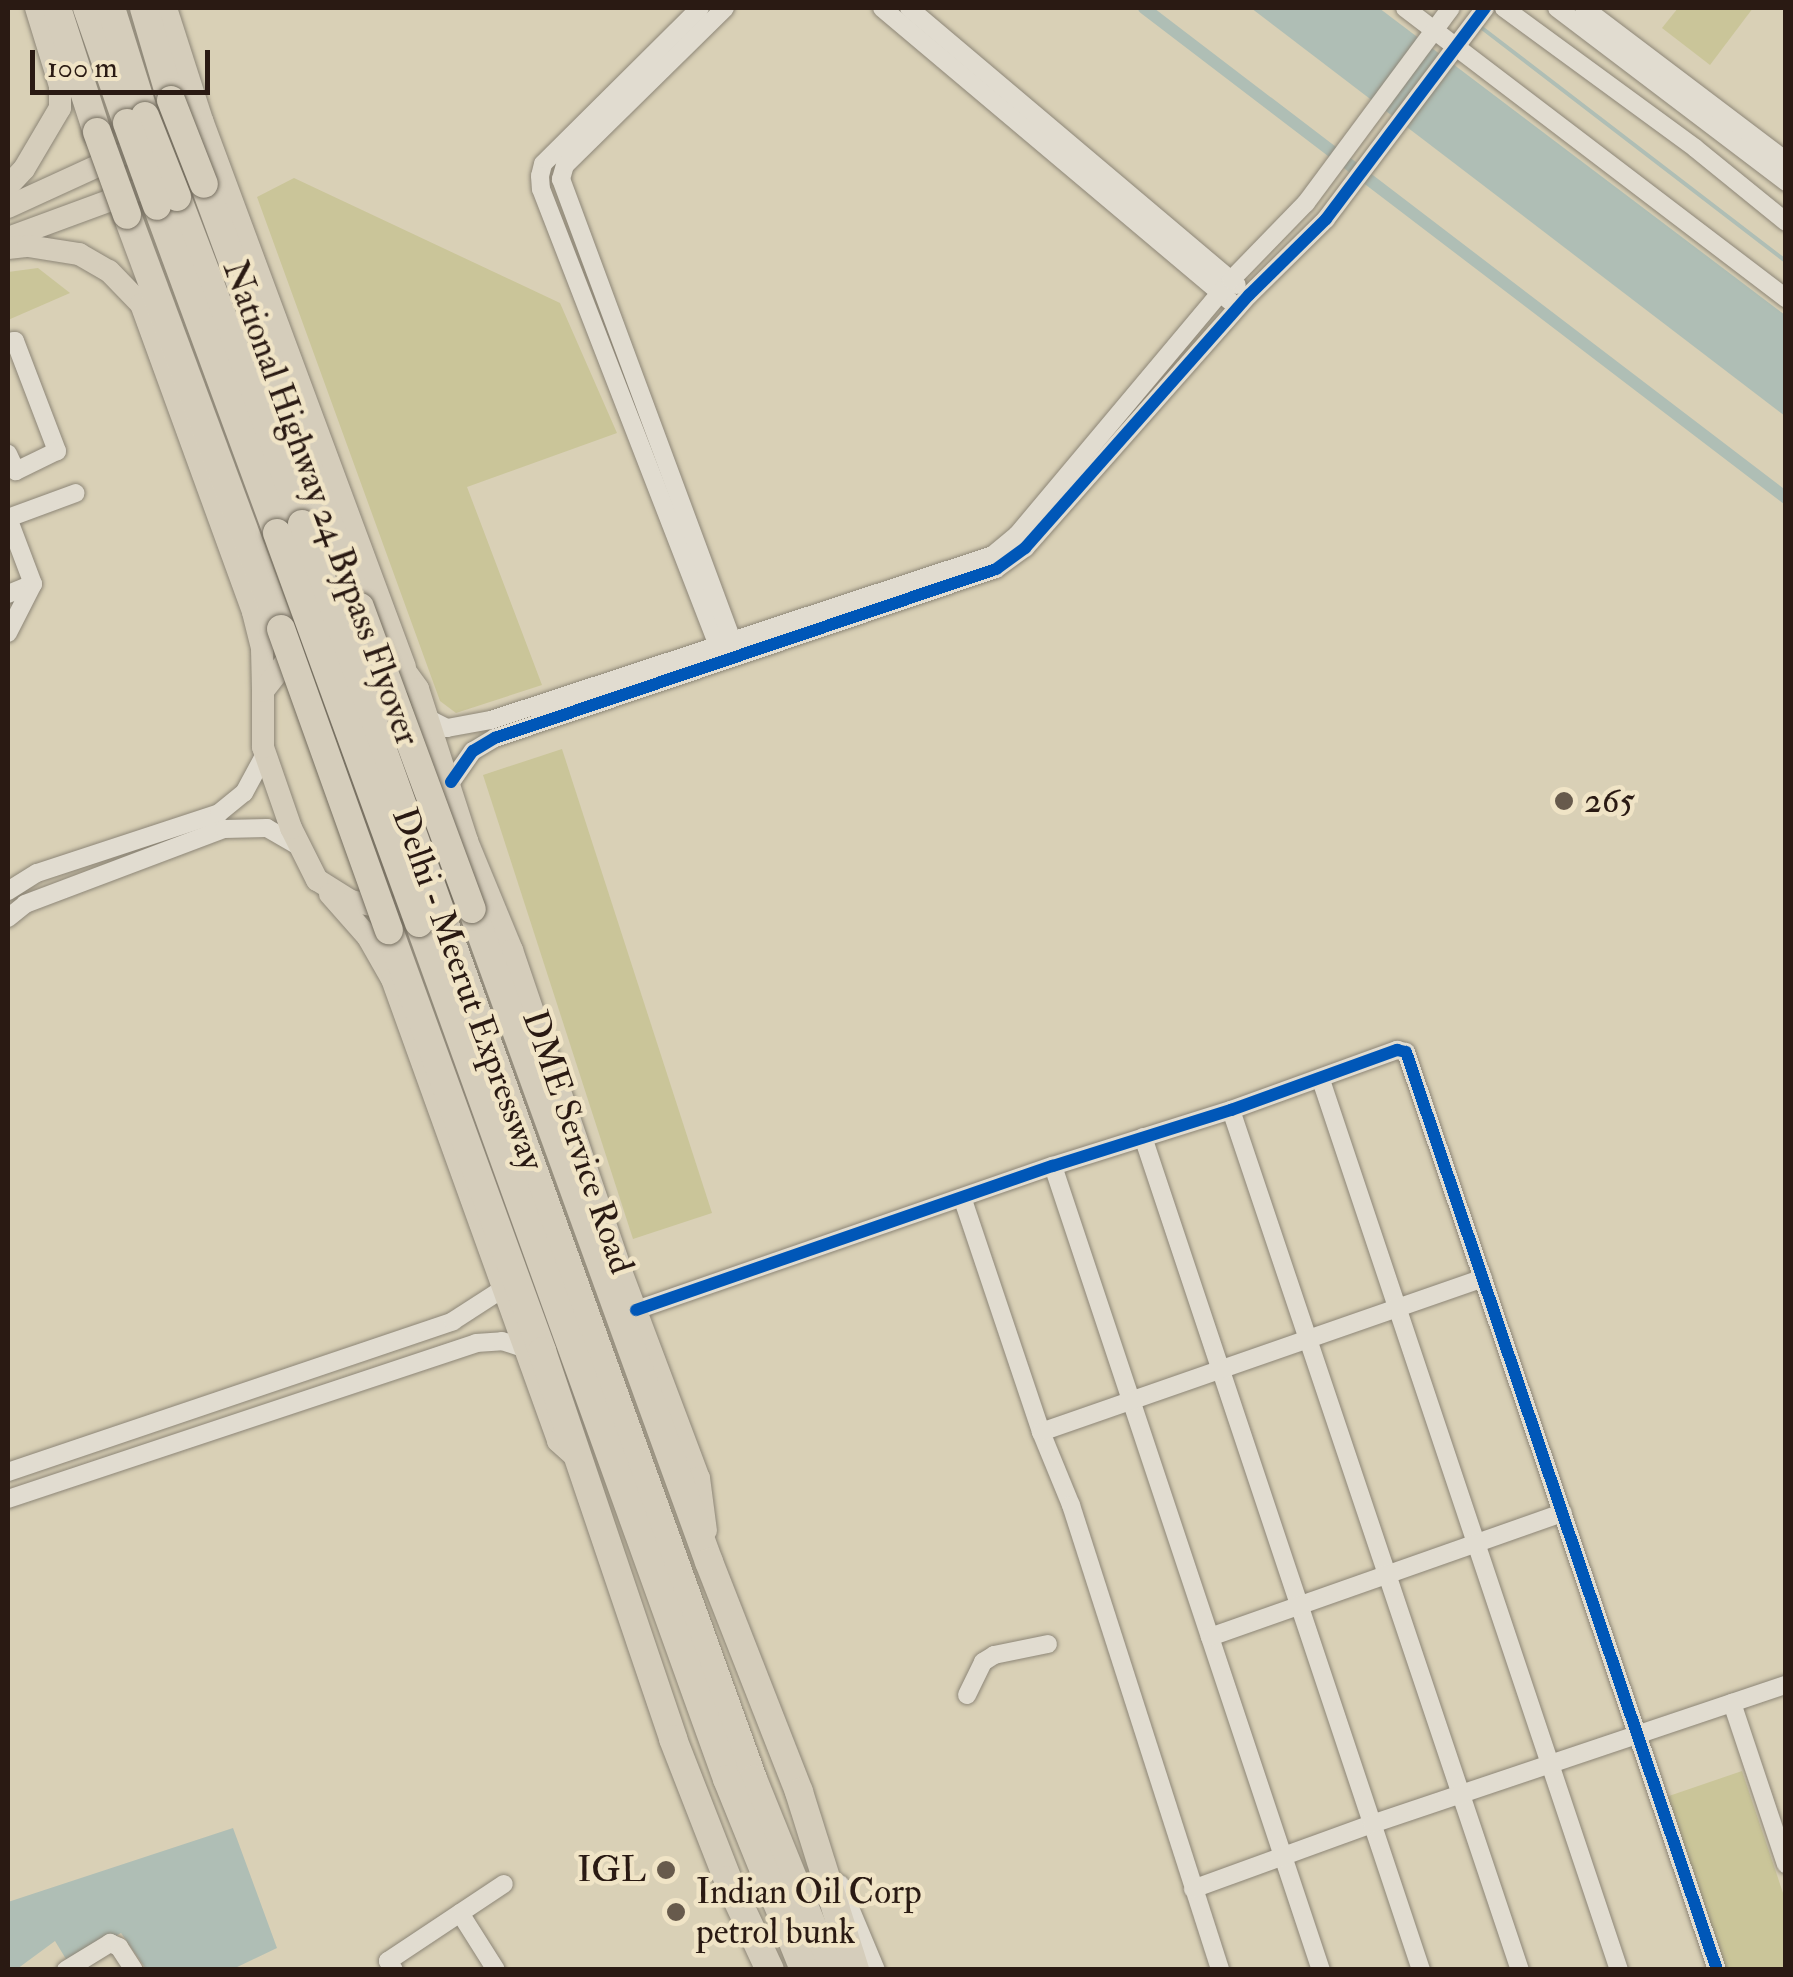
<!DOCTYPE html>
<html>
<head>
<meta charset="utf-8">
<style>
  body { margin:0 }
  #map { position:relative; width:1793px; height:1977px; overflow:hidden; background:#d9d0b6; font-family:"IM FELL Double Pica",serif }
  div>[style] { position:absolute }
  .green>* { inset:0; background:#cac599 }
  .water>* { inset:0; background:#afbeb5 }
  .stream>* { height:4px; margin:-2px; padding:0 2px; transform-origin:2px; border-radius:2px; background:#afbeb5 }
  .canal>* { height:12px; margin:-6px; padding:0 6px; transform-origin:6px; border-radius:6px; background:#afbeb5 }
  .roads { filter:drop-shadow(0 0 2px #8d8677) drop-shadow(0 0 2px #8d8677) }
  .minor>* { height:18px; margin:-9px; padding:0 9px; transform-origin:9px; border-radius:9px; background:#e1dcd0 }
  .major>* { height:22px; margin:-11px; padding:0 11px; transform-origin:11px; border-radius:11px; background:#d5cdbb }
  .highway>* { height:28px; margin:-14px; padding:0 14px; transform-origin:14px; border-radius:14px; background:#d5cdbb }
  .bridges { filter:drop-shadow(0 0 2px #756e60) drop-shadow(0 0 2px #756e60) }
  .highway-bridge>* { height:28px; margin:-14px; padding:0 14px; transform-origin:14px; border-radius:14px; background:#d5cdbb }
  .cycleway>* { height:12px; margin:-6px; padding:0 6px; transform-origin:6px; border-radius:6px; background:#0057b8 }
  .dots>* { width:28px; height:28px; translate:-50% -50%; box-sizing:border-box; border:5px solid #f0e4c6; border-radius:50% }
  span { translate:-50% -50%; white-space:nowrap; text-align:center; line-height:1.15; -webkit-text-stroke:9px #f0e4c6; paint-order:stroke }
  .street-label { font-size:35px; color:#2a1a13 }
  .poi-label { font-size:35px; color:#2a1a13 }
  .left { translate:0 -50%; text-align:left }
  .right { translate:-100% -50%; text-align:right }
  .frame { position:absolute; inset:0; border:10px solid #2a1a13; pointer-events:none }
  .scale { position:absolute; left:30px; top:50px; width:180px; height:45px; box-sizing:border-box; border:5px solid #2a1a13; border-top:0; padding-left:12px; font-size:30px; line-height:35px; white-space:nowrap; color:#2a1a13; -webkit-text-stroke:8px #f0e4c6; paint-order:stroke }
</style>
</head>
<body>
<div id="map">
  <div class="green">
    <i style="clip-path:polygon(1678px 8px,1753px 8px,1710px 65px,1662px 28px)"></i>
    <i style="clip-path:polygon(294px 178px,560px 303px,617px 433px,467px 487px,542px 685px,456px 713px,440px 701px,257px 197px)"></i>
    <i style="clip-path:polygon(38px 268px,70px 293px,8px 320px,8px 272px)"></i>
    <i style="clip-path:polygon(562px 749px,712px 1213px,633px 1239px,483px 775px)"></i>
    <i style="clip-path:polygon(1742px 1771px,1785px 1899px,1785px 1969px,1724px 1969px,1666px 1797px)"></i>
  </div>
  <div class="water">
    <i style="clip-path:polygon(1251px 8px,1379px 8px,1785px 315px,1785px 416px)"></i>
    <i style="clip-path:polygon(233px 1828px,277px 1948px,233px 1969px,146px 1969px,121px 1933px,69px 1964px,55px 1941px,17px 1969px,8px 1969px,8px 1902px)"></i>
  </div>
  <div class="stream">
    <i style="left:1478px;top:25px;width:388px;rotate:37.5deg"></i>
  </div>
  <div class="canal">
    <i style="left:1144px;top:8px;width:808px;rotate:37.35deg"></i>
  </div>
  <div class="roads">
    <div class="minor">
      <i style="left:700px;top:8px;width:221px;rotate:135.2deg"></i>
      <i style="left:543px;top:164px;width:12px;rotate:104deg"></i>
      <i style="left:540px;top:176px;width:13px;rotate:86deg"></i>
      <i style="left:541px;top:189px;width:501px;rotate:68.81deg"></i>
      <i style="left:725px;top:8px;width:224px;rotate:135.5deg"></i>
      <i style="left:565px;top:165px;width:15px;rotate:106deg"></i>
      <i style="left:561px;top:179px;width:500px;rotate:69.65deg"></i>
      <i style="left:882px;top:8px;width:455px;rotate:40.1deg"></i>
      <i style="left:909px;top:8px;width:429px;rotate:40.2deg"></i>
      <i style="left:1405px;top:8px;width:479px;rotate:37.3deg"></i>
      <i style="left:1504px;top:8px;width:237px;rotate:36.2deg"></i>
      <i style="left:1695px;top:148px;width:117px;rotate:39.1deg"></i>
      <i style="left:1557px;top:8px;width:288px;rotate:37.2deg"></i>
      <i style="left:1584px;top:8px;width:253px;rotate:37.1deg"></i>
      <i style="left:8px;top:342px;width:7px;rotate:-8deg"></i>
      <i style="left:15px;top:341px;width:118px;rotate:69.1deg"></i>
      <i style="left:57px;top:451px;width:46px;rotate:154deg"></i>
      <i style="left:16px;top:471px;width:19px;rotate:-115deg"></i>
      <i style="left:8px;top:518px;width:72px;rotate:-20.2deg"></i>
      <i style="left:8px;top:594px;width:27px;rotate:-22deg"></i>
      <i style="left:8px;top:633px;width:55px;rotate:-63deg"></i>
      <i style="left:33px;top:584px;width:71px;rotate:-110.7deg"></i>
      <i style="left:429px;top:719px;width:20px;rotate:27deg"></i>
      <i style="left:447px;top:728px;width:45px;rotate:-10.3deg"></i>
      <i style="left:491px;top:720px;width:528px;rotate:-18.19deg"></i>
      <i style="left:993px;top:555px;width:31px;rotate:-40deg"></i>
      <i style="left:1017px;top:535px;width:333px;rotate:-50deg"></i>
      <i style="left:1231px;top:280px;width:107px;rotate:-45.8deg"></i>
      <i style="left:1306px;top:203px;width:243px;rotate:-53.4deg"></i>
      <i style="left:451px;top:782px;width:38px;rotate:-55deg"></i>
      <i style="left:473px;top:751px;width:26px;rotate:-31deg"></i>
      <i style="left:495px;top:738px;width:529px;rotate:-18.64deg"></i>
      <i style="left:996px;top:569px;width:36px;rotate:-36deg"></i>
      <i style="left:1025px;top:548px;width:338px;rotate:-48.5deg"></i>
      <i style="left:1249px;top:295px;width:108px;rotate:-44.6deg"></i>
      <i style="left:1326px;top:219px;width:264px;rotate:-53deg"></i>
      <i style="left:8px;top:891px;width:34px;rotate:-32deg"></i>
      <i style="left:37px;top:873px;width:192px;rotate:-18.2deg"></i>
      <i style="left:219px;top:813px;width:32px;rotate:-39deg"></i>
      <i style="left:244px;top:793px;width:44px;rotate:-61.7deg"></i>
      <i style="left:8px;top:918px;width:22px;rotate:-39deg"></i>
      <i style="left:25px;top:904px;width:213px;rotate:-20.7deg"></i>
      <i style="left:224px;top:829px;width:43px;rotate:-1.3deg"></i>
      <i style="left:267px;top:828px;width:39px;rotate:30deg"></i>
      <i style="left:1321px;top:1080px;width:939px;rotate:71.49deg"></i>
      <i style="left:1231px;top:1110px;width:907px;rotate:71.43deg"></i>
      <i style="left:1143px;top:1137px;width:878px;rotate:71.54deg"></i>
      <i style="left:1053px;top:1166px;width:847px;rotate:71.57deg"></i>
      <i style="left:963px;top:1200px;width:245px;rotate:71.4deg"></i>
      <i style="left:1041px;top:1432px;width:79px;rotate:67.7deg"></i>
      <i style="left:1071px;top:1505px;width:488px;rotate:72.2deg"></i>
      <i style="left:636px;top:1310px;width:441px;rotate:-19.1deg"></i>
      <i style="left:1053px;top:1166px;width:187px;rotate:-17.5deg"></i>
      <i style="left:1231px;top:1110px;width:177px;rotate:-19.9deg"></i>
      <i style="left:1397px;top:1050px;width:9px;rotate:13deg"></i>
      <i style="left:1406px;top:1052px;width:969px;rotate:71.28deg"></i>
      <i style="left:1041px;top:1432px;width:468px;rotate:-19.2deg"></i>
      <i style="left:8px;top:1472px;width:470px;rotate:-18.7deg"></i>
      <i style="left:453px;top:1321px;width:61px;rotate:-32.9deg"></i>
      <i style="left:8px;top:1499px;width:493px;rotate:-18.4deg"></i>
      <i style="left:476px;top:1343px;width:26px;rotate:-4deg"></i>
      <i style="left:502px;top:1341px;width:23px;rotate:18deg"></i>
      <i style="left:1210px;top:1637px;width:374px;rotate:-19.4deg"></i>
      <i style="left:967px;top:1695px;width:37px;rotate:-64deg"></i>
      <i style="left:983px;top:1662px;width:13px;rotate:-32deg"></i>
      <i style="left:994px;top:1655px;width:55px;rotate:-11.5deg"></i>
      <i style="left:1732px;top:1703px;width:170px;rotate:71.5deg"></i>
      <i style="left:840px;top:1884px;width:93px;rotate:67.3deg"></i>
      <i style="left:1193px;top:1889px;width:190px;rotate:-20deg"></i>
      <i style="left:1372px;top:1824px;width:437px;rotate:-18.6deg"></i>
      <i style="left:460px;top:1913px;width:67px;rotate:57.7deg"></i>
      <i style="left:66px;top:1970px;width:52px;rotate:-31.5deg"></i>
      <i style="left:110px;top:1943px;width:10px;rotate:24deg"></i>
      <i style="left:119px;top:1947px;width:27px;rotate:57deg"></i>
      <i style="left:394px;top:1970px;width:11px;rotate:-124deg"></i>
      <i style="left:388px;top:1961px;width:139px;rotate:-33.6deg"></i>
    </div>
    <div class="major">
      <i style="left:166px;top:8px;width:118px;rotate:72.2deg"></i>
      <i style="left:202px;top:120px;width:583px;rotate:69.64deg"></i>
      <i style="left:8px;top:186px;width:23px;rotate:-47deg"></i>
      <i style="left:24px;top:169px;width:71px;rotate:-59.5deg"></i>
      <i style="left:60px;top:108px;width:22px;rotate:-90deg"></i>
      <i style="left:60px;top:86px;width:82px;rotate:-107.1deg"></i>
      <i style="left:8px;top:207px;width:156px;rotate:-24.6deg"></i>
      <i style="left:8px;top:238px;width:165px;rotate:-20.2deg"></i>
      <i style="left:8px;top:248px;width:20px;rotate:-6deg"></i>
      <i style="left:28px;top:246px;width:52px;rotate:8.9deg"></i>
      <i style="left:79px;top:254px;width:34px;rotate:30deg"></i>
      <i style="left:109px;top:271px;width:46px;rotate:45.9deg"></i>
      <i style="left:141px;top:304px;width:328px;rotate:70deg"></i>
      <i style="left:253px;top:612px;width:38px;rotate:76deg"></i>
      <i style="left:262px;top:649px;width:42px;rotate:88.6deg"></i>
      <i style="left:326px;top:641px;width:44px;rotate:2.6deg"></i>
      <i style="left:370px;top:643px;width:29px;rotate:29deg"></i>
      <i style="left:395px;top:657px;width:39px;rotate:54deg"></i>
      <i style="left:418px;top:689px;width:160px;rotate:72.1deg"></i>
      <i style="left:467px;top:841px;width:19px;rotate:99deg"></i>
      <i style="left:464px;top:860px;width:28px;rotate:120deg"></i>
      <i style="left:450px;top:884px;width:29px;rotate:149deg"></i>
      <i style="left:425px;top:899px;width:34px;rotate:163deg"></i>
      <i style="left:392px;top:909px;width:42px;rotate:-169deg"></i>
      <i style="left:351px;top:901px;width:40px;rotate:-148deg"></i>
      <i style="left:317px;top:880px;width:58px;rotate:-116.6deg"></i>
      <i style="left:291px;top:828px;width:86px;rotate:-109.1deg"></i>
      <i style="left:263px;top:747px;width:56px;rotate:-90deg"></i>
      <i style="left:263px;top:691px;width:41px;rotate:-52deg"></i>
      <i style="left:288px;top:659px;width:42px;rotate:-25.3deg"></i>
      <i style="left:467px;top:841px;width:118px;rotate:67.6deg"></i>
      <i style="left:512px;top:950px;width:339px;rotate:71.2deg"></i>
      <i style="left:621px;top:1271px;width:221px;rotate:69.4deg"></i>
      <i style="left:699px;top:1478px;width:53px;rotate:82.5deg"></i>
      <i style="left:330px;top:894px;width:57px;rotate:48.5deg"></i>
      <i style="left:368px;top:937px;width:48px;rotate:60.3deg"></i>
      <i style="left:392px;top:979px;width:491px;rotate:70.2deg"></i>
      <i style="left:558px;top:1441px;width:30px;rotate:42deg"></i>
    </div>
    <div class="highway">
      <i style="left:57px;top:8px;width:130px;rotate:72.1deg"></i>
      <i style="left:87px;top:8px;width:122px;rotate:70.8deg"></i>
      <i style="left:111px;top:8px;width:113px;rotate:72.5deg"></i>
      <i style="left:144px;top:8px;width:96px;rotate:73.6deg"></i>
      <i style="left:204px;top:184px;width:451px;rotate:69.8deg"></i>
      <i style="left:177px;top:197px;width:350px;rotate:69.1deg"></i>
      <i style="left:157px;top:206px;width:348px;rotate:69.8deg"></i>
      <i style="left:127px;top:215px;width:442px;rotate:69.6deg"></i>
      <i style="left:472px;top:909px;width:695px;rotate:70.05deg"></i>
      <i style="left:709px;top:1562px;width:247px;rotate:68.6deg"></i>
      <i style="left:799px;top:1792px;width:187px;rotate:72.5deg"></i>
      <i style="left:442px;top:916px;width:917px;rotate:70.18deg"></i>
      <i style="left:753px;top:1779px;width:206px;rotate:68deg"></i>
      <i style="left:419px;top:923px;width:910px;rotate:70.21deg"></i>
      <i style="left:727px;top:1779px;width:206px;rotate:68deg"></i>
      <i style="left:389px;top:930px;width:448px;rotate:70deg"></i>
      <i style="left:542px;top:1351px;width:410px;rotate:71.3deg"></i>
      <i style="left:673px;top:1739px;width:151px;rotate:68.7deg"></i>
      <i style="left:728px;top:1880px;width:99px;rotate:65deg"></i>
    </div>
  </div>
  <div class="bridges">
    <div class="highway-bridge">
      <i style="left:171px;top:100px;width:90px;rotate:68.6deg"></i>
      <i style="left:145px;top:116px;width:87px;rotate:68.4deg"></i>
      <i style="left:127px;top:123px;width:88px;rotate:70.1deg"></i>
      <i style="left:97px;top:132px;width:88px;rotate:70.1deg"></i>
      <i style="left:302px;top:524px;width:416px;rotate:70.3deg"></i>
      <i style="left:277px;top:533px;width:415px;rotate:70deg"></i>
      <i style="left:360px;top:607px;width:322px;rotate:69.7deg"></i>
      <i style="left:281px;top:629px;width:320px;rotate:70.3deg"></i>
    </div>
  </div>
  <div class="cycleway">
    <i style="left:451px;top:782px;width:38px;rotate:-55deg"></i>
    <i style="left:473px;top:751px;width:26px;rotate:-31deg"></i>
    <i style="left:495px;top:738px;width:529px;rotate:-18.64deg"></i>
    <i style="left:996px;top:569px;width:36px;rotate:-36deg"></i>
    <i style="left:1025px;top:548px;width:338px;rotate:-48.5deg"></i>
    <i style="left:1249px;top:295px;width:108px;rotate:-44.6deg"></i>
    <i style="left:1326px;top:219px;width:264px;rotate:-53deg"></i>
    <i style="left:636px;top:1310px;width:441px;rotate:-19.1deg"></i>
    <i style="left:1053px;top:1166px;width:187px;rotate:-17.5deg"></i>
    <i style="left:1231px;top:1110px;width:177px;rotate:-19.9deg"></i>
    <i style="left:1397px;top:1050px;width:9px;rotate:13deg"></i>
    <i style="left:1406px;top:1052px;width:969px;rotate:71.28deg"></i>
  </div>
  <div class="dots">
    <i style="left:1564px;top:801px;background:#675a4c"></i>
    <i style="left:666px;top:1870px;background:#675a4c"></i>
    <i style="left:676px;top:1912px;background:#675a4c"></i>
  </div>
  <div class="street-label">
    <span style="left:321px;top:503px;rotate:70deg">National Highway 24 Bypass Flyover</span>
    <span style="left:468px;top:989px;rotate:70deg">Delhi - Meerut Expressway</span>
    <span style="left:578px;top:1142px;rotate:71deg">DME Service Road</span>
  </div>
  <div class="poi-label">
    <span class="left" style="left:1584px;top:801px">265</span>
    <span class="right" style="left:646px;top:1870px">IGL</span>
    <span class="left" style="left:696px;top:1912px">Indian Oil Corp<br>petrol bunk</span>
  </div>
  <div class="frame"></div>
  <div class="scale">100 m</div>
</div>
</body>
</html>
